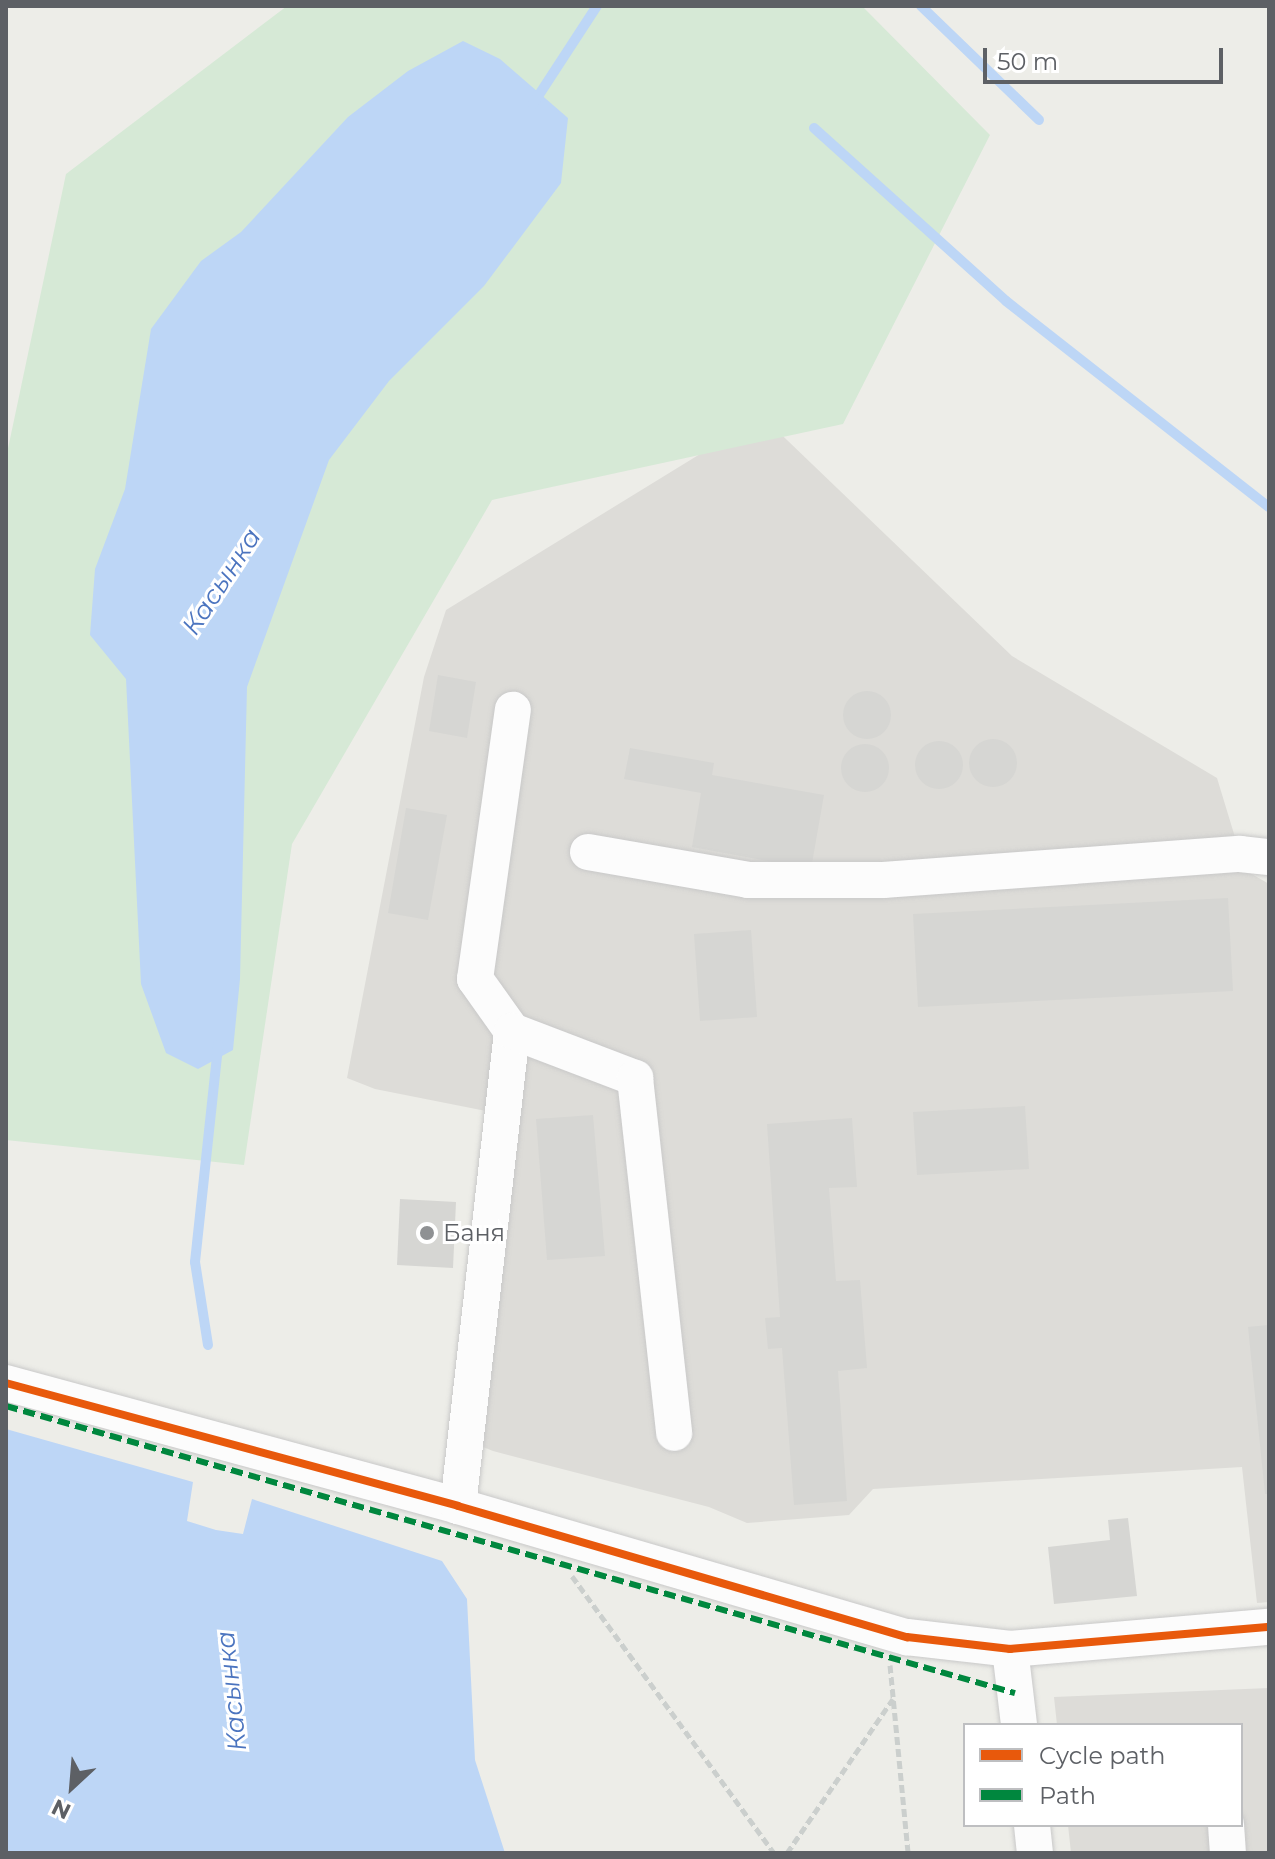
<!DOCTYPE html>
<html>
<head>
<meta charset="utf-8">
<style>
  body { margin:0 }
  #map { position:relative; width:1275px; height:1859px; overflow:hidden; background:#edede8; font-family:Montserrat,sans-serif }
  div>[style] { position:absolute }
  .industrial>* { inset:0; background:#dddcd8 }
  .green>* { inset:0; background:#d6e9d6 }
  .water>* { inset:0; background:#bdd6f6 }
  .stream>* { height:10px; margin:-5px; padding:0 5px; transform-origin:5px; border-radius:5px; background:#bdd6f6 }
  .building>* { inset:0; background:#d6d6d3 }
  .round { border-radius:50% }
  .path>* { height:5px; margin-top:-2.5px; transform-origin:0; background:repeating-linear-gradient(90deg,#cbcfcd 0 8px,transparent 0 12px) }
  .roads { filter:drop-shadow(0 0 2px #c9c9c9) drop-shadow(0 0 2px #c9c9c9) }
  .minor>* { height:36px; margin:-18px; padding:0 18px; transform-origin:18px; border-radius:18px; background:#fcfcfc }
  .quiet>* { height:6px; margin-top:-3px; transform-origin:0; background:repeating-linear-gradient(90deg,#00873e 0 12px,transparent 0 18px) }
  .cycleway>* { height:8px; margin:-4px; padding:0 4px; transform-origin:4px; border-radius:4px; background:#e8590c }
  .dots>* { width:22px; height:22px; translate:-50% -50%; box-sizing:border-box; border:4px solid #fff; border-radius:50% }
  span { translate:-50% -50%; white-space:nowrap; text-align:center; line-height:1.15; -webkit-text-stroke:6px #fff; paint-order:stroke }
  .poi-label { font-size:24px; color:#5d6065 }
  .left { translate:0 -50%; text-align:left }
  .water-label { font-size:26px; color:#4b74bf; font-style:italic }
  .frame { position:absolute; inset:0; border:8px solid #5d6065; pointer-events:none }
  .legend { position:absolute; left:963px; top:1723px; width:280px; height:104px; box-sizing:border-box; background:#fff; border:2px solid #bebfc1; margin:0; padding:10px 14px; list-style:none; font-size:24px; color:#5d6065 }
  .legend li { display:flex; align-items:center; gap:16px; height:40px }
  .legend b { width:40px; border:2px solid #bebfc1 }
  .north { position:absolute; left:32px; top:1747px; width:80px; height:80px; -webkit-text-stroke:6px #fff; paint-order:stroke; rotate:206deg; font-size:22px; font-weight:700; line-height:32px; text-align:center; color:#5d6065 }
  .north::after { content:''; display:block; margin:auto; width:28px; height:36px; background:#5d6065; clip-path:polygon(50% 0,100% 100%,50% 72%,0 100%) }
  .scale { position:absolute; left:983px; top:48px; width:240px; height:36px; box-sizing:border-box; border:4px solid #5d6065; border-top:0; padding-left:10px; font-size:24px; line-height:28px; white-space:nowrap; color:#5d6065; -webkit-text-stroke:6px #fff; paint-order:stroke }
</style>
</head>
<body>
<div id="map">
  <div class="industrial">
    <i style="clip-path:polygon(762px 416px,1012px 656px,1217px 778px,1245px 870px,1269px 884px,1269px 1602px,1257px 1603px,1242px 1467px,873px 1489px,849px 1515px,747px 1523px,709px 1507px,493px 1451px,448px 1433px,486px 1111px,375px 1089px,347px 1078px,424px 677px,446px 610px)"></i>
    <i style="clip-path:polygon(1269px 1688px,1269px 1853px,1071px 1853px,1068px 1825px,1241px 1825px,1241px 1725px,1057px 1725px,1054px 1697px)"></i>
  </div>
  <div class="green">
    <i style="clip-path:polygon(287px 6px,862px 6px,990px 135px,843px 424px,492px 500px,292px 844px,244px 1165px,6px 1140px,6px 458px,66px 174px)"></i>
  </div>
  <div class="water">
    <i style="clip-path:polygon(463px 41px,500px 59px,568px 118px,561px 183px,484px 286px,389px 381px,329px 460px,247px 687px,240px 979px,233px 1050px,198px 1069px,166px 1053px,141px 984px,126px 679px,90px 635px,95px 569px,125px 489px,151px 329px,201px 261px,241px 232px,348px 117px,408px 71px)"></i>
    <i style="clip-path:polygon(6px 1429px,193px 1482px,187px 1521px,216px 1530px,243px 1534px,252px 1499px,442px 1561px,467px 1599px,475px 1760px,505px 1853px,6px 1853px)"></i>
  </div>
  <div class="stream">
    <i style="left:921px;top:6px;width:164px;rotate:44deg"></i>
    <i style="left:533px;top:104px;width:117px;rotate:-56.9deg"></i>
    <i style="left:814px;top:128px;width:258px;rotate:42deg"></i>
    <i style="left:1006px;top:301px;width:334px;rotate:38.1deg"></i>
    <i style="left:208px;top:1345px;width:84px;rotate:-98.9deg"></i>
    <i style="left:195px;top:1262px;width:218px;rotate:-83.9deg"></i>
  </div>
  <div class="building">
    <i style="clip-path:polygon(438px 675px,476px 682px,467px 738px,429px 731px)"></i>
    <i class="round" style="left:843px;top:691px;width:48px;height:48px"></i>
    <i class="round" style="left:969px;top:739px;width:48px;height:48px"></i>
    <i class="round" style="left:915px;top:741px;width:48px;height:48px"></i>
    <i class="round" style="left:841px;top:744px;width:48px;height:48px"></i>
    <i style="clip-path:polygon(630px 748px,714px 763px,712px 775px,824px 795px,811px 869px,692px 847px,701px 793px,624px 779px)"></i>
    <i style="clip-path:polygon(406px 808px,447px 815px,428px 920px,388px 913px)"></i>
    <i style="clip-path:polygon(1228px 898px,1233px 991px,918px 1007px,913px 914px)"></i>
    <i style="clip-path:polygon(751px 930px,757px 1017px,700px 1021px,694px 934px)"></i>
    <i style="clip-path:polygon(1025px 1106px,1029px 1169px,917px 1175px,913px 1112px)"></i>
    <i style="clip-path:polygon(593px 1115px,605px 1256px,547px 1260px,536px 1119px)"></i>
    <i style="clip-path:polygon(852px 1118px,857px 1187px,829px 1188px,836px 1281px,860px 1280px,867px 1368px,838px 1371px,847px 1501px,794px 1505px,782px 1348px,768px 1349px,765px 1318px,780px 1317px,767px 1124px)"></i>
    <i style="clip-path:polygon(400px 1199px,456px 1202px,453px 1268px,397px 1265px)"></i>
    <i style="clip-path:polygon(1269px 1325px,1269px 1494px,1265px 1494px,1248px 1327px)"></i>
    <i style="clip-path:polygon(1128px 1518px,1137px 1596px,1054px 1604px,1048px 1547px,1110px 1540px,1108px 1520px)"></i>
  </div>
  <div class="path">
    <i style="left:572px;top:1576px;width:343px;rotate:53.9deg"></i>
    <i style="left:890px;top:1665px;width:189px;rotate:84.5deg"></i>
    <i style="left:787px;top:1853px;width:187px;rotate:-55.5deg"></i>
  </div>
  <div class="roads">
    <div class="minor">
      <i style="left:588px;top:852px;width:162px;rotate:9.9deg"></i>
      <i style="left:748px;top:880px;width:135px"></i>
      <i style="left:883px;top:880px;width:358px;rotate:-4.2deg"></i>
      <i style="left:1240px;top:854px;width:29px;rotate:6deg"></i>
      <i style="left:512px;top:1031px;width:64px;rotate:-125.4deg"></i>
      <i style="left:475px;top:979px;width:272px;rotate:-82deg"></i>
      <i style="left:6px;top:1383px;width:468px;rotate:15.2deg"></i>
      <i style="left:458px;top:1506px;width:468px;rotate:16.3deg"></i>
      <i style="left:907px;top:1637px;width:104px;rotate:6.6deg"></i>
      <i style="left:1010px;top:1649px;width:260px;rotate:-4.9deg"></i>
      <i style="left:458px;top:1506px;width:478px;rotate:-83.5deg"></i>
      <i style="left:512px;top:1031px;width:132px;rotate:20.9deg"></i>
      <i style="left:635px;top:1078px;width:357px;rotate:83.7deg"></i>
      <i style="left:1010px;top:1649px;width:77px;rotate:83.2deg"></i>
      <i style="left:1032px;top:1825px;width:28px;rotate:84deg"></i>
      <i style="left:1226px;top:1825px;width:28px;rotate:86deg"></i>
    </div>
  </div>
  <div class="quiet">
    <i style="left:6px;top:1406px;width:1049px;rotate:15.88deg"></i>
  </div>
  <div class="cycleway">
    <i style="left:6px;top:1383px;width:468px;rotate:15.2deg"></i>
    <i style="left:458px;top:1506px;width:468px;rotate:16.3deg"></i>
    <i style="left:907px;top:1637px;width:104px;rotate:6.6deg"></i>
    <i style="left:1010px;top:1649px;width:260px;rotate:-4.9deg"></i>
  </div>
  <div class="dots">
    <i style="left:427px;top:1233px;background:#8f9193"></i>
  </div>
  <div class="poi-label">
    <span class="left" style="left:443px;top:1233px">Баня</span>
  </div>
  <div class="water-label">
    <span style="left:222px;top:582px;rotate:-57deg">Касынка</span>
    <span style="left:232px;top:1691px;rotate:-96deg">Касынка</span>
  </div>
  <div class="frame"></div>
  <ul class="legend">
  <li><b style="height:10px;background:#e8590c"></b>Cycle path</li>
  <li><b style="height:10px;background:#00873e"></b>Path</li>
  </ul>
  <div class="north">N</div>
  <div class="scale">50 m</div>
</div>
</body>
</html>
